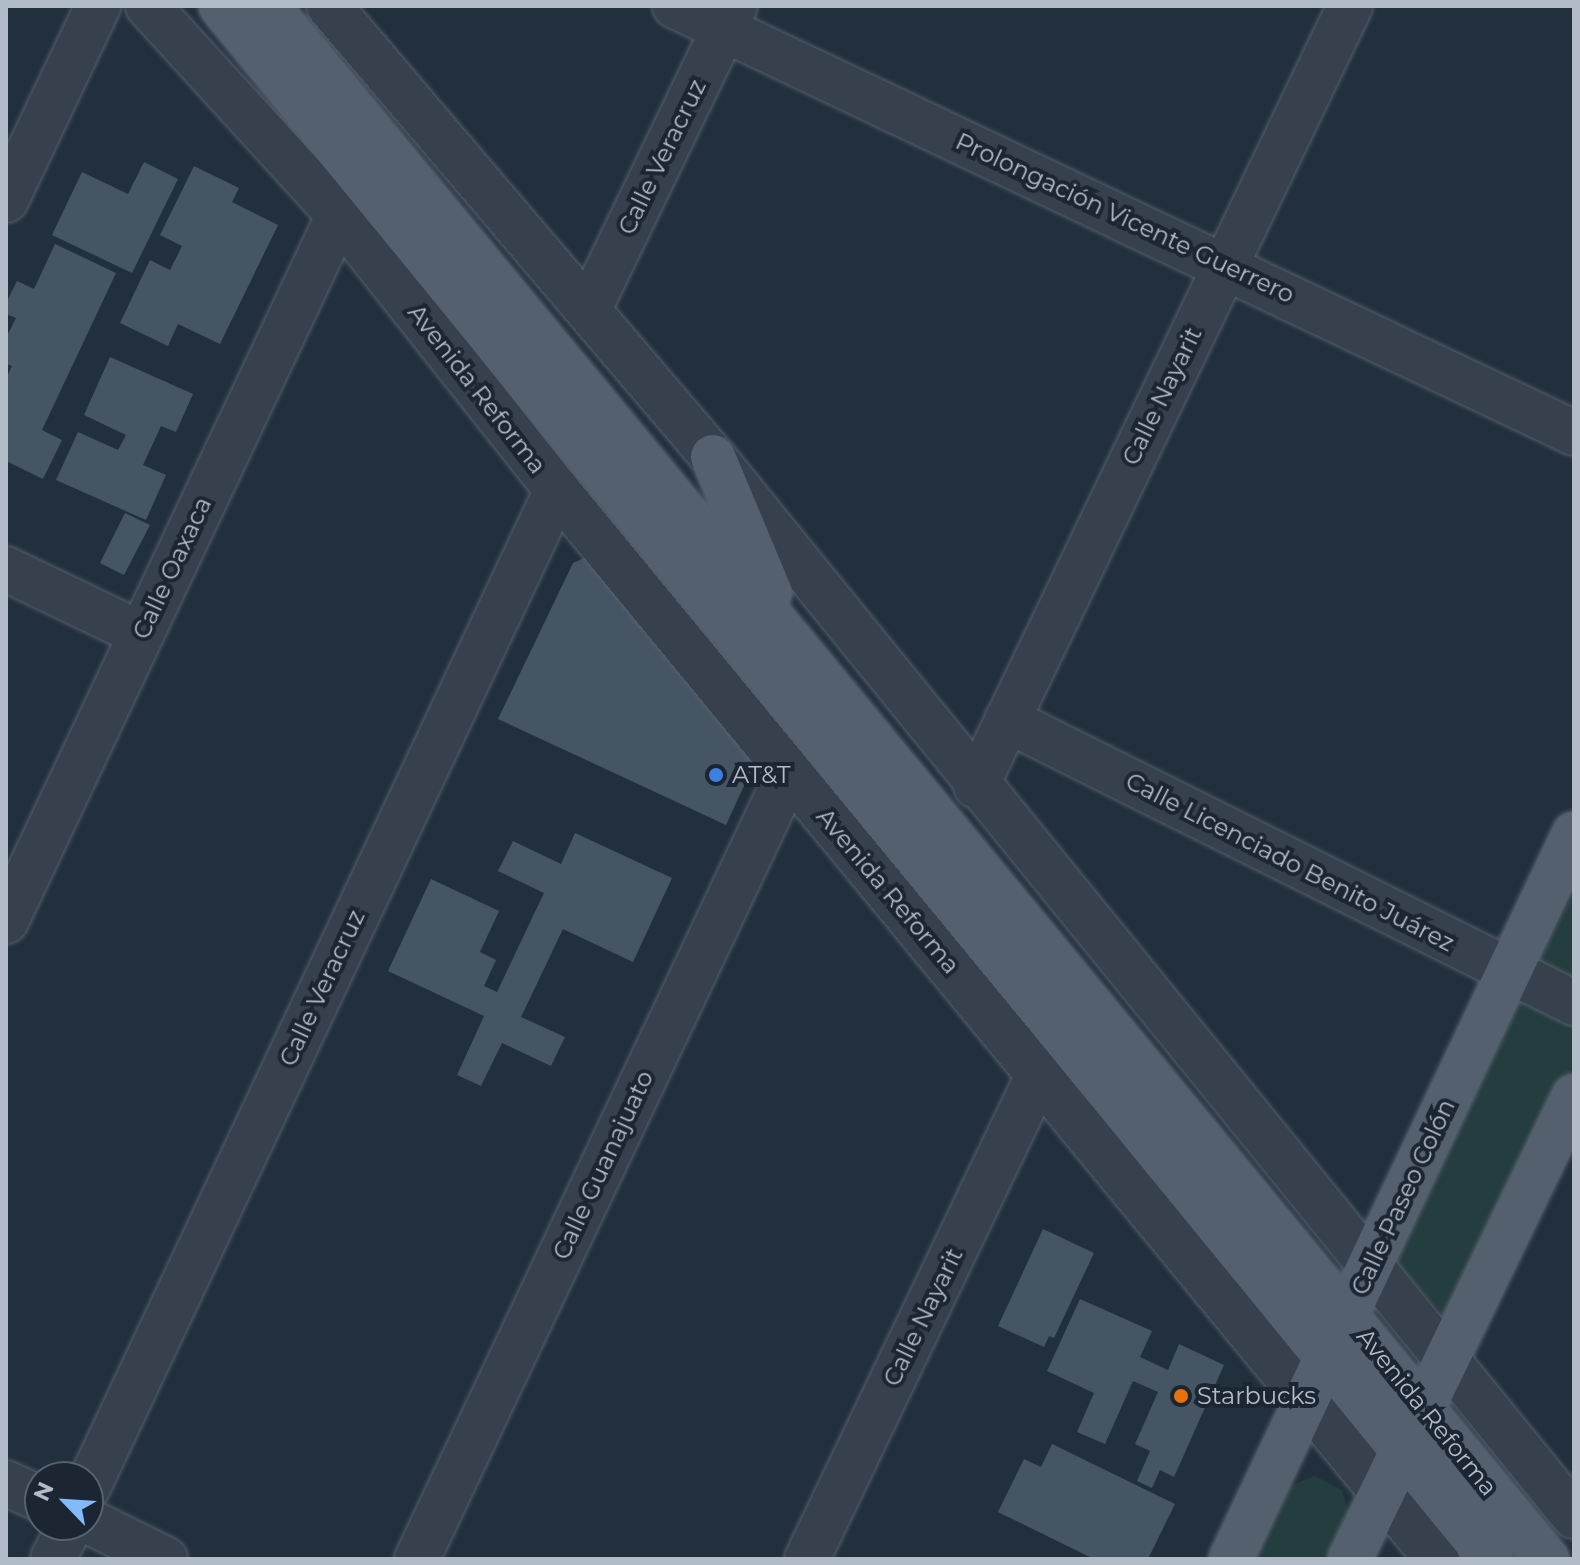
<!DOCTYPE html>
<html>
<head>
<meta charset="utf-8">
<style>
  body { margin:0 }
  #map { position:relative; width:1580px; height:1565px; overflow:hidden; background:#22303d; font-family:Montserrat,sans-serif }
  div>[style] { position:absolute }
  .green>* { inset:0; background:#243d3e }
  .building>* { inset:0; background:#465564 }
  .roads { filter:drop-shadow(0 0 2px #545f6b) drop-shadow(0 0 2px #545f6b) }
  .minor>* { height:44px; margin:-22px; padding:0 22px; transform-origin:22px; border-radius:22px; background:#36414d }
  .major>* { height:44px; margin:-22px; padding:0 22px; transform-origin:22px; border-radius:22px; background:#54606d }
  .dots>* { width:22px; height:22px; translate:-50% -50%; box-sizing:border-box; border:4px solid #1b2632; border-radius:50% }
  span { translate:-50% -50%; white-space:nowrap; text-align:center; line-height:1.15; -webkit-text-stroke:8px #1b2632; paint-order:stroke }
  .street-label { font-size:24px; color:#b2bcc9 }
  .poi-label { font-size:24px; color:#b2bcc9 }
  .left { translate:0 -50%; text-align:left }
  .frame { position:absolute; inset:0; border:8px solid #b2bcc9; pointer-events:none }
  .north { position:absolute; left:24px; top:1461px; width:80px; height:80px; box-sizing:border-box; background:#1b2632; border:2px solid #57626e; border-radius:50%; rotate:295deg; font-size:22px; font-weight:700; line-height:32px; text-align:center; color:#b2bcc9 }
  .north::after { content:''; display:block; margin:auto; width:28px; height:36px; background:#83bafc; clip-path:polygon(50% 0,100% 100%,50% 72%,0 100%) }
</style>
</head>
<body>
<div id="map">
  <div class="green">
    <i style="clip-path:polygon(1574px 891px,1574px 1077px,1457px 1330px,1395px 1261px)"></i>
    <i style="clip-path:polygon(1315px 1476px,1342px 1490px,1348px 1510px,1328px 1559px,1248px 1559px,1284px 1488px)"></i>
  </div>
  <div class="building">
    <i style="clip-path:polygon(144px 162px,178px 179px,132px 273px,52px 235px,82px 172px,128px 194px)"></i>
    <i style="clip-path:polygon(194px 166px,239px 188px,232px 202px,278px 225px,220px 344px,178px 324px,168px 346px,120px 323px,150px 260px,170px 270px,182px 246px,160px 235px)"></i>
    <i style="clip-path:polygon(55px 244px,116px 273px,42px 430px,62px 440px,43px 479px,6px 461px,6px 379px,12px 366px,6px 364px,6px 338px,16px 318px,6px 314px,6px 303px,17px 281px,34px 289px)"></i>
    <i style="clip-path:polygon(110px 357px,193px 394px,176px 432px,161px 426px,143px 465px,166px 475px,146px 520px,56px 480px,78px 432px,118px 450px,126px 435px,84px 415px)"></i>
    <i style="clip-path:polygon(125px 513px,150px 525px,124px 575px,100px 563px)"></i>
    <i style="clip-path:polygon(593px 554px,760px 751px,726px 825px,498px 719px,573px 563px)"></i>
    <i style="clip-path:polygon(575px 833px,672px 878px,633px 962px,563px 929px,521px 1017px,565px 1037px,551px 1066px,502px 1043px,481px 1086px,457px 1075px,484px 1016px,388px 971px,431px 879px,499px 911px,480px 952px,496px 960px,484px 986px,497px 992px,544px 893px,498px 871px,513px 841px,561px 864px)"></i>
    <i style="clip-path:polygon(1043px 1229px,1094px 1253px,1054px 1338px,1049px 1336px,1044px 1347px,998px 1326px)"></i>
    <i style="clip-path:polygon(1080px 1299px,1152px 1331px,1140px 1357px,1168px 1370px,1179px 1344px,1224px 1365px,1174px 1477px,1160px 1470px,1152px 1488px,1137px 1481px,1150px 1451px,1135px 1444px,1158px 1392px,1133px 1381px,1105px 1444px,1077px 1432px,1094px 1393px,1047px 1371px)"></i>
    <i style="clip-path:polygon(1052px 1444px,1175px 1504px,1148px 1559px,1094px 1559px,998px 1512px,1024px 1459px,1041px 1467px)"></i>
  </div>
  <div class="roads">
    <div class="minor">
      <i style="left:148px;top:6px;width:283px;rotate:47.6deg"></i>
      <i style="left:339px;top:215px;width:351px;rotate:51.6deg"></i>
      <i style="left:557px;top:490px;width:1385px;rotate:50.54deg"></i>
      <i style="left:329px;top:6px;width:592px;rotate:49.59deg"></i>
      <i style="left:713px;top:457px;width:1365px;rotate:50.89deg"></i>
      <i style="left:675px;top:6px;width:995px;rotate:25.41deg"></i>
      <i style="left:6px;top:200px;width:215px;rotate:-64.6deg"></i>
      <i style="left:589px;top:309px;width:336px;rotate:-64.3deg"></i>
      <i style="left:6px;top:569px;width:150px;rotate:25.7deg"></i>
      <i style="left:1007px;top:720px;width:634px;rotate:26.52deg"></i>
      <i style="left:976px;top:786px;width:865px;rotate:-64.38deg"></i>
      <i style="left:6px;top:921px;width:781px;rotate:-64.75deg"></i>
      <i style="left:6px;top:1483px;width:38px;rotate:25deg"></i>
      <i style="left:88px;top:1487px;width:1102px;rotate:-64.81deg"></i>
      <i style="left:88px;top:1521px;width:86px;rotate:26.3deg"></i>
      <i style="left:53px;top:1559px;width:38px;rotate:-63deg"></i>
      <i style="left:417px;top:1559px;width:870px;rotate:-64.7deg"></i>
      <i style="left:807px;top:1559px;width:538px;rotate:-64.44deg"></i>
    </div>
    <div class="major">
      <i style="left:221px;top:6px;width:2006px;rotate:50.72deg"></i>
      <i style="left:268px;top:6px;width:2012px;rotate:50.53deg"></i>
      <i style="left:713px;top:457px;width:147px;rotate:67.3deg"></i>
      <i style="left:1231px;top:1559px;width:802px;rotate:-64.68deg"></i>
      <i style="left:1350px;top:1559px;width:514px;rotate:-64.18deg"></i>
    </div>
  </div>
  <div class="dots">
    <i style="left:716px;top:775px;background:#3f7fe0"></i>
    <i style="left:1181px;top:1396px;background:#e8710a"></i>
  </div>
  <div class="street-label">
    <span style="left:662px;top:157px;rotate:-64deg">Calle Veracruz</span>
    <span style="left:1125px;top:218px;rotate:25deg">Prolongación Vicente Guerrero</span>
    <span style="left:477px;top:389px;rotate:52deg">Avenida Reforma</span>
    <span style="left:1162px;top:396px;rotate:-64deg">Calle Nayarit</span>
    <span style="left:172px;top:568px;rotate:-65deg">Calle Oaxaca</span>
    <span style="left:1290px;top:862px;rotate:27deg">Calle Licenciado Benito Juárez</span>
    <span style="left:888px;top:891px;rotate:50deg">Avenida Reforma</span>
    <span style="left:322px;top:988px;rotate:-65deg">Calle Veracruz</span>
    <span style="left:603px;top:1165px;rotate:-65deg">Calle Guanajuato</span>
    <span style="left:1403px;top:1197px;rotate:-65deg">Calle Paseo Colón</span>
    <span style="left:923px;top:1317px;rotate:-64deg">Calle Nayarit</span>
    <span style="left:1427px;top:1412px;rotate:51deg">Avenida Reforma</span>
  </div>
  <div class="poi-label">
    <span class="left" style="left:732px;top:775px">AT&amp;T</span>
    <span class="left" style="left:1197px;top:1396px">Starbucks</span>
  </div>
  <div class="frame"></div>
  <div class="north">N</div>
</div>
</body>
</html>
